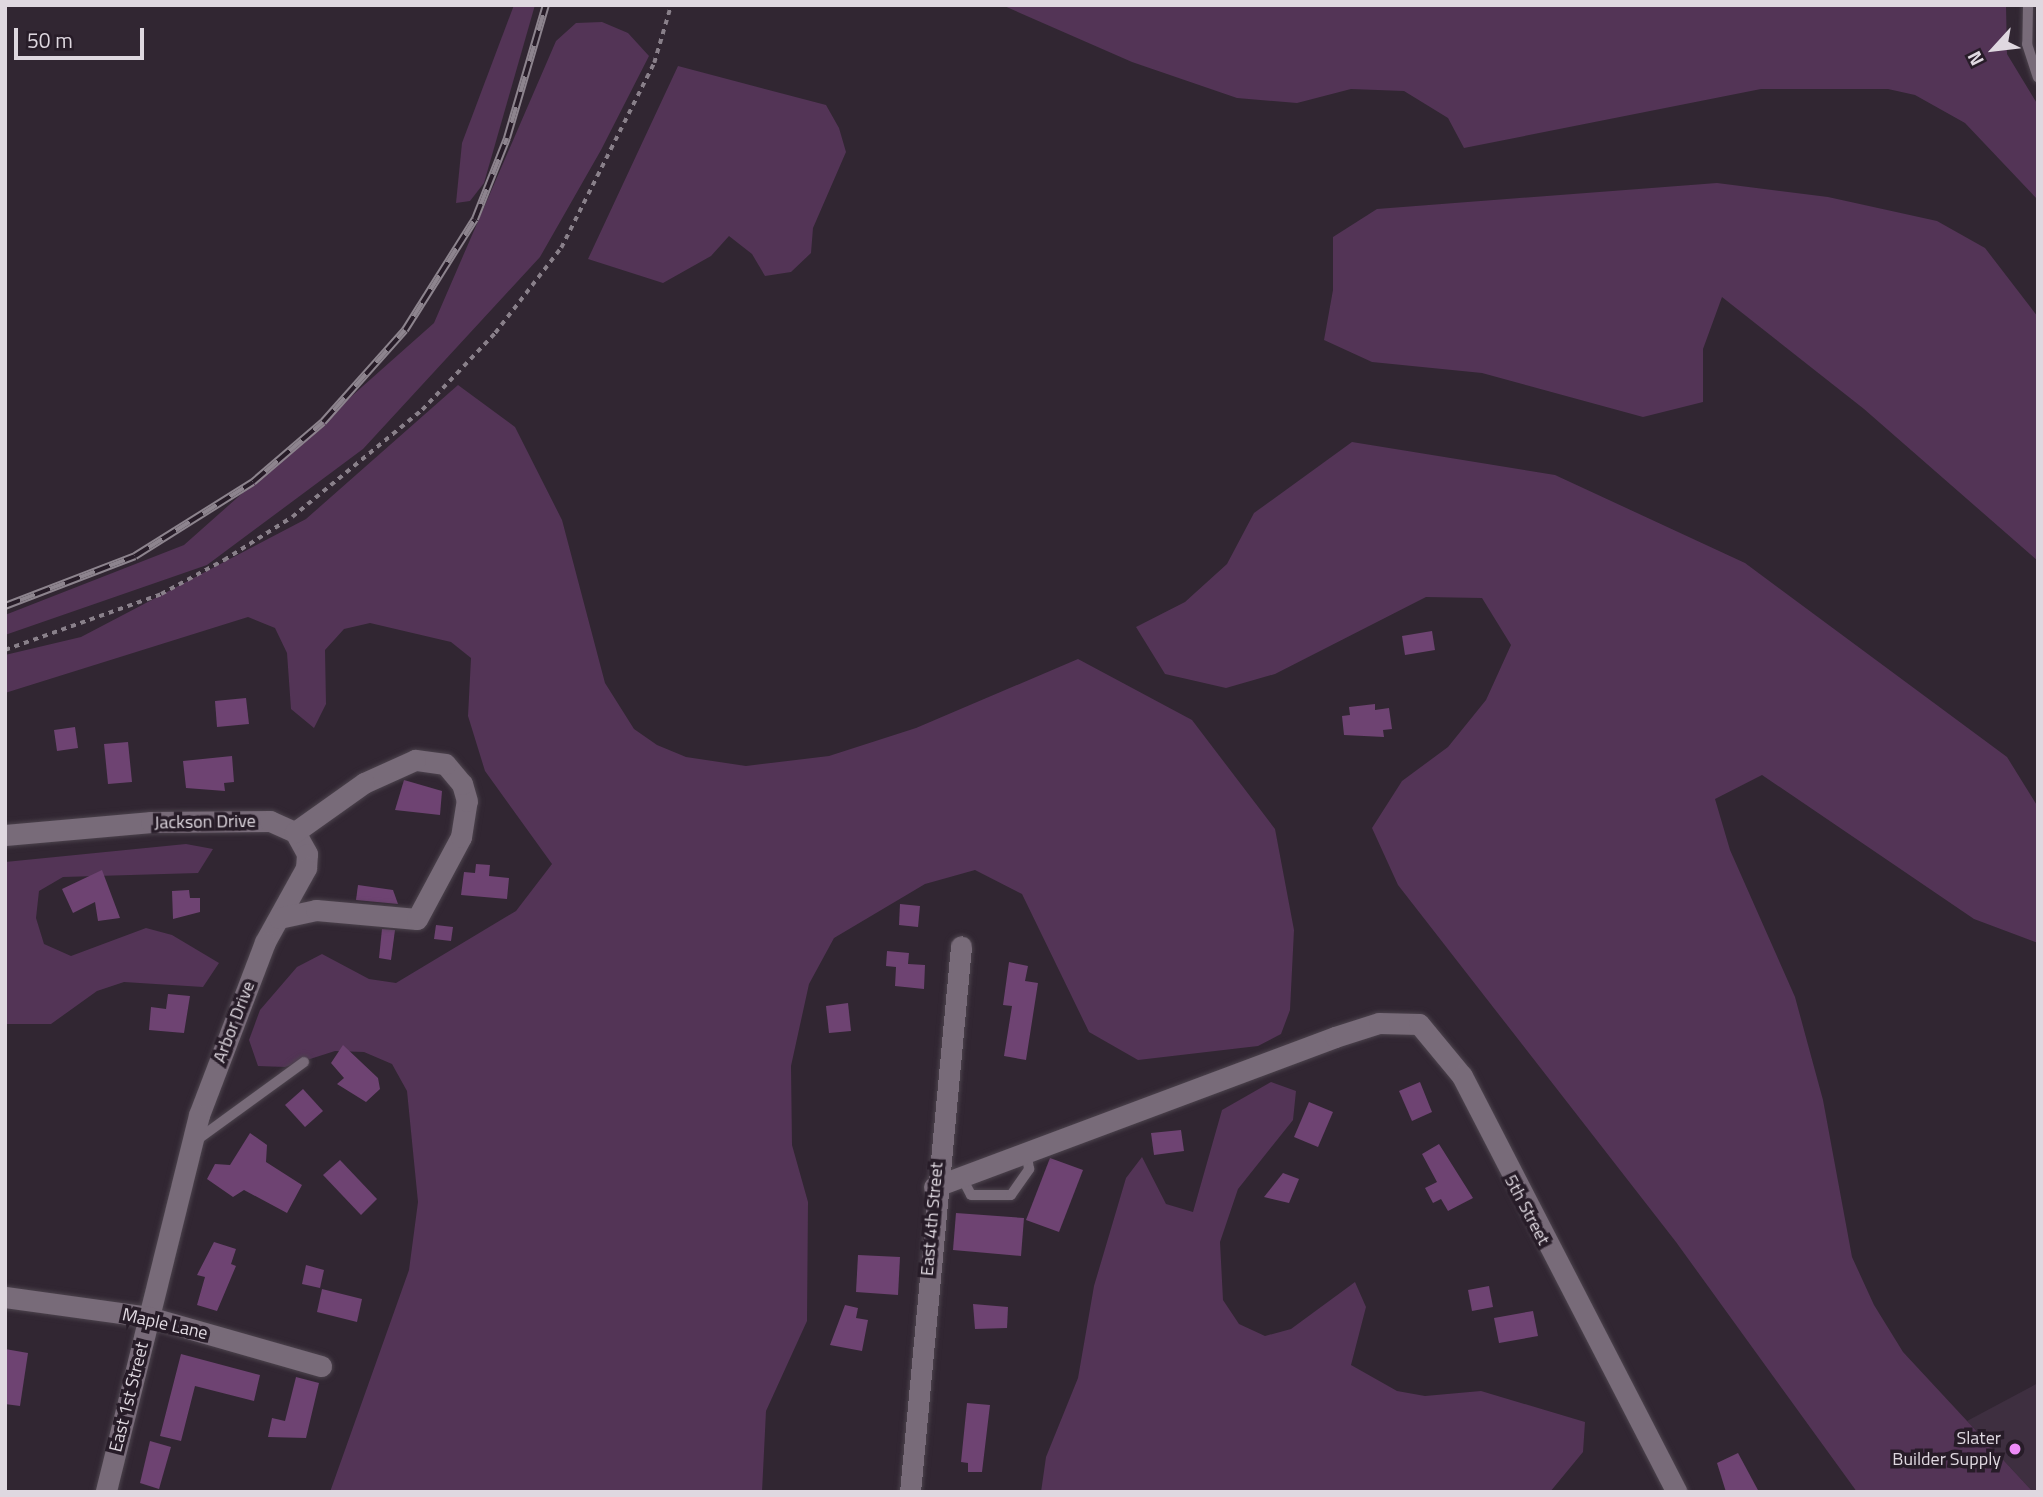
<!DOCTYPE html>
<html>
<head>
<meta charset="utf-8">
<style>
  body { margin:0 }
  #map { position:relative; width:2043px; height:1497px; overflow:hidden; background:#312632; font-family:"Titillium Web",sans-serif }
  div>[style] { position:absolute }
  .built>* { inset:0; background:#3e2f40 }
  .green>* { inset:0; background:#533456 }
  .building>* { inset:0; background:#6e4372 }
  .path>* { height:3.5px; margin-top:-1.75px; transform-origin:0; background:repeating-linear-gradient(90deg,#89808a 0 5px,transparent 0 10px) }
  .roads { filter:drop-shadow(0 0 2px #4c434d) drop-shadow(0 0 2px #4c434d) }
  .service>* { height:10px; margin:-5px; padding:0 5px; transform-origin:5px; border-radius:5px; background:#786b79 }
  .minor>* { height:21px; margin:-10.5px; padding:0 10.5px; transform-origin:10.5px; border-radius:10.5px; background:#786b79 }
  .rail>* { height:8px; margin-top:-4px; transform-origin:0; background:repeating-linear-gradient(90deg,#271c28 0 16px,#8d848e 0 32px); box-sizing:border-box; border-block:2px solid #8d848e }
  .dots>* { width:19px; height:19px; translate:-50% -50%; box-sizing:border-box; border:4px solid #271c28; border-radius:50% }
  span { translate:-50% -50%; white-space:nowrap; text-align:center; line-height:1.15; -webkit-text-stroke:7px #271c28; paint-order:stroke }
  .street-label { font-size:18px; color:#dfd8e0 }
  .poi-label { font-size:18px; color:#dfd8e0 }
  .right { translate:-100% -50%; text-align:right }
  .frame { position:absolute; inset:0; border:7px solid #dfd8e0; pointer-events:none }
  .north { position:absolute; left:1959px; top:14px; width:70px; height:70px; -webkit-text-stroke:5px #271c28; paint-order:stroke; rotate:243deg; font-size:19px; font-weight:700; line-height:28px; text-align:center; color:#dfd8e0 }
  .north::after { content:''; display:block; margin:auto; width:24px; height:32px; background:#dfd8e0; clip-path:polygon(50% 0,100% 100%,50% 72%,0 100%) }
  .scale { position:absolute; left:14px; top:28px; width:130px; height:32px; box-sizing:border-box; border:4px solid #dfd8e0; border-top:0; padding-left:9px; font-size:21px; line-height:24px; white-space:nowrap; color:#dfd8e0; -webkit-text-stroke:5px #271c28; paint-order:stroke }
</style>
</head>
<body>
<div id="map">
  <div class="built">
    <i style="clip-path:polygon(2038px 1383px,2038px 1492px,2033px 1492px,1967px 1421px)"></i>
  </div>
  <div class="green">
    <i style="clip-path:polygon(514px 5px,535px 5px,484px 183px,470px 201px,456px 203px,462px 143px)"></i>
    <i style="clip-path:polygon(1002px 5px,2006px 5px,2007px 54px,2038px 105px,2038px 200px,1965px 123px,1915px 95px,1888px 89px,1761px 89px,1464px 148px,1448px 118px,1404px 91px,1351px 89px,1297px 103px,1237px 98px,1132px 62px)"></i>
    <i style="clip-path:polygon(602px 22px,628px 33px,649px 56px,601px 150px,540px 257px,363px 449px,207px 565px,5px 635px,5px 615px,184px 545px,434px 323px,556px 41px,576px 23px)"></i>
    <i style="clip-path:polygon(678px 66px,826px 105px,839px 128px,846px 152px,813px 228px,811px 253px,791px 272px,765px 276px,752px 254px,729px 236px,711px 256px,663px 283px,588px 259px)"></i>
    <i style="clip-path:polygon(1717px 183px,1828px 197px,1937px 221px,1985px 248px,2038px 317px,2038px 561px,1864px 409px,1722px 297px,1703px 349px,1703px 402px,1643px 417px,1482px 373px,1372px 362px,1324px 340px,1333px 290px,1333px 237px,1377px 209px)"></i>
    <i style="clip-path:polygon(458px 385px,515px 427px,562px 520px,605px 683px,634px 729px,657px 745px,686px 757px,746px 766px,829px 756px,916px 728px,1078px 659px,1192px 720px,1275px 829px,1294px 930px,1290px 1010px,1281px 1034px,1258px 1046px,1138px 1060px,1089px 1032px,1022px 894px,975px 870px,925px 884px,834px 938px,809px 984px,791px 1066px,792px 1145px,808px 1202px,807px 1321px,766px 1411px,762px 1492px,330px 1492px,409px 1270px,418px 1202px,407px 1091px,392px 1064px,364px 1052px,335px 1051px,285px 1067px,258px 1066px,249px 1040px,260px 1010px,297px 967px,322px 954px,369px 979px,396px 983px,516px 911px,552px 864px,485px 771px,468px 716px,471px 658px,451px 642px,370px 623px,344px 629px,325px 650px,326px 704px,314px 728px,291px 709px,287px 653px,275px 628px,248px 617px,5px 693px,5px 655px,81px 637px,306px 519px)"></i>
    <i style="clip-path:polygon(1352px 442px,1555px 475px,1745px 563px,2007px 757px,2038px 807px,2038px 943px,1974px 919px,1762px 775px,1715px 799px,1730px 850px,1795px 997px,1823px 1100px,1852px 1257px,1874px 1305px,1903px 1352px,2033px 1492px,1857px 1492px,1676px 1242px,1398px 885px,1372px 828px,1402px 781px,1448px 747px,1486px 700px,1511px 645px,1482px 598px,1426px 597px,1275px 674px,1226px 688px,1165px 674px,1136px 627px,1185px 602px,1227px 564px,1254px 513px)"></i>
    <i style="clip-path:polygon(186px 844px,213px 849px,198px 873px,63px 877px,39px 891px,36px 918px,44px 944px,71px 956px,146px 928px,172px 935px,219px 963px,203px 987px,124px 982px,97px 991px,51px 1024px,5px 1024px,5px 862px)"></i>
    <i style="clip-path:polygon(1271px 1082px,1296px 1091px,1293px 1120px,1238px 1189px,1220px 1242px,1223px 1300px,1239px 1324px,1265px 1336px,1291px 1329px,1355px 1282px,1366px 1307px,1351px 1365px,1397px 1391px,1425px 1396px,1481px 1391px,1585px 1422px,1583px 1452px,1550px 1492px,1041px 1492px,1046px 1457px,1078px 1378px,1094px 1286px,1126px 1178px,1142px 1157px,1166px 1204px,1193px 1212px,1222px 1110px)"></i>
  </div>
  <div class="building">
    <i style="clip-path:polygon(1432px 631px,1435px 650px,1405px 655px,1402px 636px)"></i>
    <i style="clip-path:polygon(246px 698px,249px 724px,217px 727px,215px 701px)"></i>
    <i style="clip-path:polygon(1375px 704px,1375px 710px,1389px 708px,1392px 729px,1383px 730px,1384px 737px,1344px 735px,1342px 716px,1350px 715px,1349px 707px)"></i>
    <i style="clip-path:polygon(75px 727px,78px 748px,57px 751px,54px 730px)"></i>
    <i style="clip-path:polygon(128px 742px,132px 782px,108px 784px,104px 744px)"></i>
    <i style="clip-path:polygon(232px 756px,234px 782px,224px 783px,225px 791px,186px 788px,183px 761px)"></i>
    <i style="clip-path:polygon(404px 780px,442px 791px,440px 815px,395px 810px)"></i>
    <i style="clip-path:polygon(476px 864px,490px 865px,489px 876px,509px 878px,507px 899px,461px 895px,464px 872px,475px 873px)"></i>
    <i style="clip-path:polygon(102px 870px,120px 918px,98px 921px,95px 902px,73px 913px,62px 889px)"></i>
    <i style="clip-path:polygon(358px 885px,393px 890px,398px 904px,356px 900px)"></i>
    <i style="clip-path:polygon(189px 890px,190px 898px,200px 898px,200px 912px,173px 919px,172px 891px)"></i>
    <i style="clip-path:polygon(900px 904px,920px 906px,918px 927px,899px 925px)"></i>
    <i style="clip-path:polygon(436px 925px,453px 927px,451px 941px,434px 939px)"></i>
    <i style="clip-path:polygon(382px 929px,395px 930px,391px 960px,379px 958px)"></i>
    <i style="clip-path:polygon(887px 951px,909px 953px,908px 964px,925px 965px,924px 989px,895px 986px,896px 967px,886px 966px)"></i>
    <i style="clip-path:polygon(1009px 962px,1028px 966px,1025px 981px,1038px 983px,1026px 1060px,1004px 1056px,1012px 1006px,1003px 1005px)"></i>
    <i style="clip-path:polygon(168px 994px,190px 996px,184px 1033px,149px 1030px,151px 1007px,166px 1009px)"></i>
    <i style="clip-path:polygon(848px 1003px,851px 1031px,829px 1033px,826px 1006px)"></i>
    <i style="clip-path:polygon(343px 1045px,378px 1078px,380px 1089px,366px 1102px,337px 1084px,344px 1078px,331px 1063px)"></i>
    <i style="clip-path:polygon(1420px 1082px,1432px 1112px,1412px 1121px,1399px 1091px)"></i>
    <i style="clip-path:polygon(303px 1089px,323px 1111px,305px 1127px,285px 1105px)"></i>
    <i style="clip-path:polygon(1309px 1102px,1333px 1112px,1318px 1147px,1294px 1137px)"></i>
    <i style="clip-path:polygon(1181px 1130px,1184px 1151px,1154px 1155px,1151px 1133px)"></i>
    <i style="clip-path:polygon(250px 1133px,267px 1145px,266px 1162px,302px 1185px,287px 1213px,244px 1190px,233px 1197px,207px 1179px,215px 1164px,230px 1165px)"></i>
    <i style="clip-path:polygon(1439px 1144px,1473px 1198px,1448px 1211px,1441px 1199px,1433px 1203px,1425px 1188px,1437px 1182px,1422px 1154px)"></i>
    <i style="clip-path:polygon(1050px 1158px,1083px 1170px,1059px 1232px,1026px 1220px)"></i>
    <i style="clip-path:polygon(340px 1160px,377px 1199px,361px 1215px,323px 1175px)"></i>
    <i style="clip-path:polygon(1283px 1173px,1299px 1179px,1289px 1203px,1264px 1197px)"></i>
    <i style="clip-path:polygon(956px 1213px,1024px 1218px,1021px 1256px,953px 1250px)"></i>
    <i style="clip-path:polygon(214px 1242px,236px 1249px,231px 1264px,236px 1266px,217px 1311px,197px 1305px,205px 1277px,197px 1275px)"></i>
    <i style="clip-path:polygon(858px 1255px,900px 1257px,898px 1295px,856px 1292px)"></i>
    <i style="clip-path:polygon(306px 1265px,324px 1270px,320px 1288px,302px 1284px)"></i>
    <i style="clip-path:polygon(1489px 1286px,1493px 1307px,1472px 1311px,1468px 1290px)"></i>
    <i style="clip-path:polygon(322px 1289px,362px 1299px,357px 1322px,317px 1312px)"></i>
    <i style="clip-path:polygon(973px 1304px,1008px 1307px,1007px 1328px,975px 1329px)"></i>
    <i style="clip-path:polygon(845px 1305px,858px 1308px,856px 1318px,868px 1320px,862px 1351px,830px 1345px)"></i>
    <i style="clip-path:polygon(1533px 1311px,1538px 1336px,1499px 1343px,1494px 1318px)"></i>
    <i style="clip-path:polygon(5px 1349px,28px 1353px,20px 1406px,5px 1404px)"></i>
    <i style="clip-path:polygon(181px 1354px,260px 1375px,254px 1401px,195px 1386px,181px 1441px,160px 1436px)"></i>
    <i style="clip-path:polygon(296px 1377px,319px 1383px,306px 1438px,268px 1437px,272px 1418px,285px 1421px)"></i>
    <i style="clip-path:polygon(967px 1403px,990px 1405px,982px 1472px,968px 1472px,968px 1463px,961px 1462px)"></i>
    <i style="clip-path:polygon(150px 1441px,171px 1447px,159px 1489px,140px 1483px)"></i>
    <i style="clip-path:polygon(1738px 1453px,1759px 1492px,1726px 1492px,1717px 1463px)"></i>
  </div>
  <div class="path">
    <i style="left:5px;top:650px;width:166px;rotate:-19.7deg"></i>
    <i style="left:161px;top:594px;width:72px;rotate:-28.4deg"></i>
    <i style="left:224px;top:560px;width:80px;rotate:-32.3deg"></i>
    <i style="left:292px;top:517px;width:168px;rotate:-39.5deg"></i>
    <i style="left:422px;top:410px;width:106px;rotate:-46.5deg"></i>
    <i style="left:495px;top:333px;width:108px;rotate:-52.2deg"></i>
    <i style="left:561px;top:248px;width:207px;rotate:-63.3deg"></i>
    <i style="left:654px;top:63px;width:60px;rotate:-73.7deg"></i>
  </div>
  <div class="roads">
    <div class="service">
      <i style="left:2028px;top:5px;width:39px;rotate:91deg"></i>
      <i style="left:2027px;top:44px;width:35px;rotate:72deg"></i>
      <i style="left:194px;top:1142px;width:136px;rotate:-36deg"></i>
      <i style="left:961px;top:1176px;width:21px;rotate:62deg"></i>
      <i style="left:971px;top:1195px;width:40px"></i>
      <i style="left:1011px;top:1195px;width:32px;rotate:-55deg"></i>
      <i style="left:1029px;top:1169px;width:18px;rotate:-99deg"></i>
    </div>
    <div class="minor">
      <i style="left:5px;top:835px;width:147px;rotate:-5.1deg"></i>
      <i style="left:151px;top:822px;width:119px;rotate:-0.5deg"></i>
      <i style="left:270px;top:821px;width:27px;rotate:24deg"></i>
      <i style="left:295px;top:832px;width:25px;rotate:61deg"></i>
      <i style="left:307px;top:854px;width:14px;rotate:94deg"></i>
      <i style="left:306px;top:868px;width:85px;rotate:119deg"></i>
      <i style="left:265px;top:942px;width:185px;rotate:110.9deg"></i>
      <i style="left:199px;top:1115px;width:388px;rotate:103.9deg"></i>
      <i style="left:279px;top:918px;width:38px;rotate:-12deg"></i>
      <i style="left:316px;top:910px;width:101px;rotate:5.1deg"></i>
      <i style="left:417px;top:919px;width:93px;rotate:-61.8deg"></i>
      <i style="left:461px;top:837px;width:36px;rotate:-81deg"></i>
      <i style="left:467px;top:801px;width:18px;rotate:-106deg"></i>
      <i style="left:462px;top:784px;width:26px;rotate:-130deg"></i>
      <i style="left:445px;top:764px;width:30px;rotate:-172deg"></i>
      <i style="left:415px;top:760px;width:56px;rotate:155.7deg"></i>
      <i style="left:364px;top:783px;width:85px;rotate:144.6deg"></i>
      <i style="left:934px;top:1187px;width:428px;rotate:-20.5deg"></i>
      <i style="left:1335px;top:1037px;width:46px;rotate:-17.7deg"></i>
      <i style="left:1379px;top:1023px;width:40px;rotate:1.4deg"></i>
      <i style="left:1419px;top:1024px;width:67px;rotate:50.4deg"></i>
      <i style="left:1462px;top:1076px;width:468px;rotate:62.7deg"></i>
      <i style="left:5px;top:1297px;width:145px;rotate:7.9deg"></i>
      <i style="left:149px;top:1317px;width:179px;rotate:15.9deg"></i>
      <i style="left:910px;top:1492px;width:548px;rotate:-84.66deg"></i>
    </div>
  </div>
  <div class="rail">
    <i style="left:5px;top:606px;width:139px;rotate:-21deg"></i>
    <i style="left:135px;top:556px;width:139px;rotate:-32.1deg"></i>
    <i style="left:253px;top:482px;width:92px;rotate:-40.6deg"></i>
    <i style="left:323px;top:422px;width:123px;rotate:-48.3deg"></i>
    <i style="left:405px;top:330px;width:131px;rotate:-57.8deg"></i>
    <i style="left:475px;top:219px;width:87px;rotate:-68.4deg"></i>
    <i style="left:507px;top:138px;width:139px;rotate:-73.7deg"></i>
  </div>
  <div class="dots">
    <i style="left:2015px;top:1449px;background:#ee8bf8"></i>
  </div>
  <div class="street-label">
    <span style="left:205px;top:822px;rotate:-1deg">Jackson Drive</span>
    <span style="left:234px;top:1022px;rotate:-69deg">Arbor Drive</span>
    <span style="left:1527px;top:1210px;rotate:62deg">5th Street</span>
    <span style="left:932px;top:1219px;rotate:-85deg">East 4th Street</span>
    <span style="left:165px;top:1324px;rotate:13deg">Maple Lane</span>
    <span style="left:129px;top:1397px;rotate:-76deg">East 1st Street</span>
  </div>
  <div class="poi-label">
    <span class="right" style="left:2001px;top:1449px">Slater<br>Builder Supply</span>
  </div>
  <div class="frame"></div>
  <div class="north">N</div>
  <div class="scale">50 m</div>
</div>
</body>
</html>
